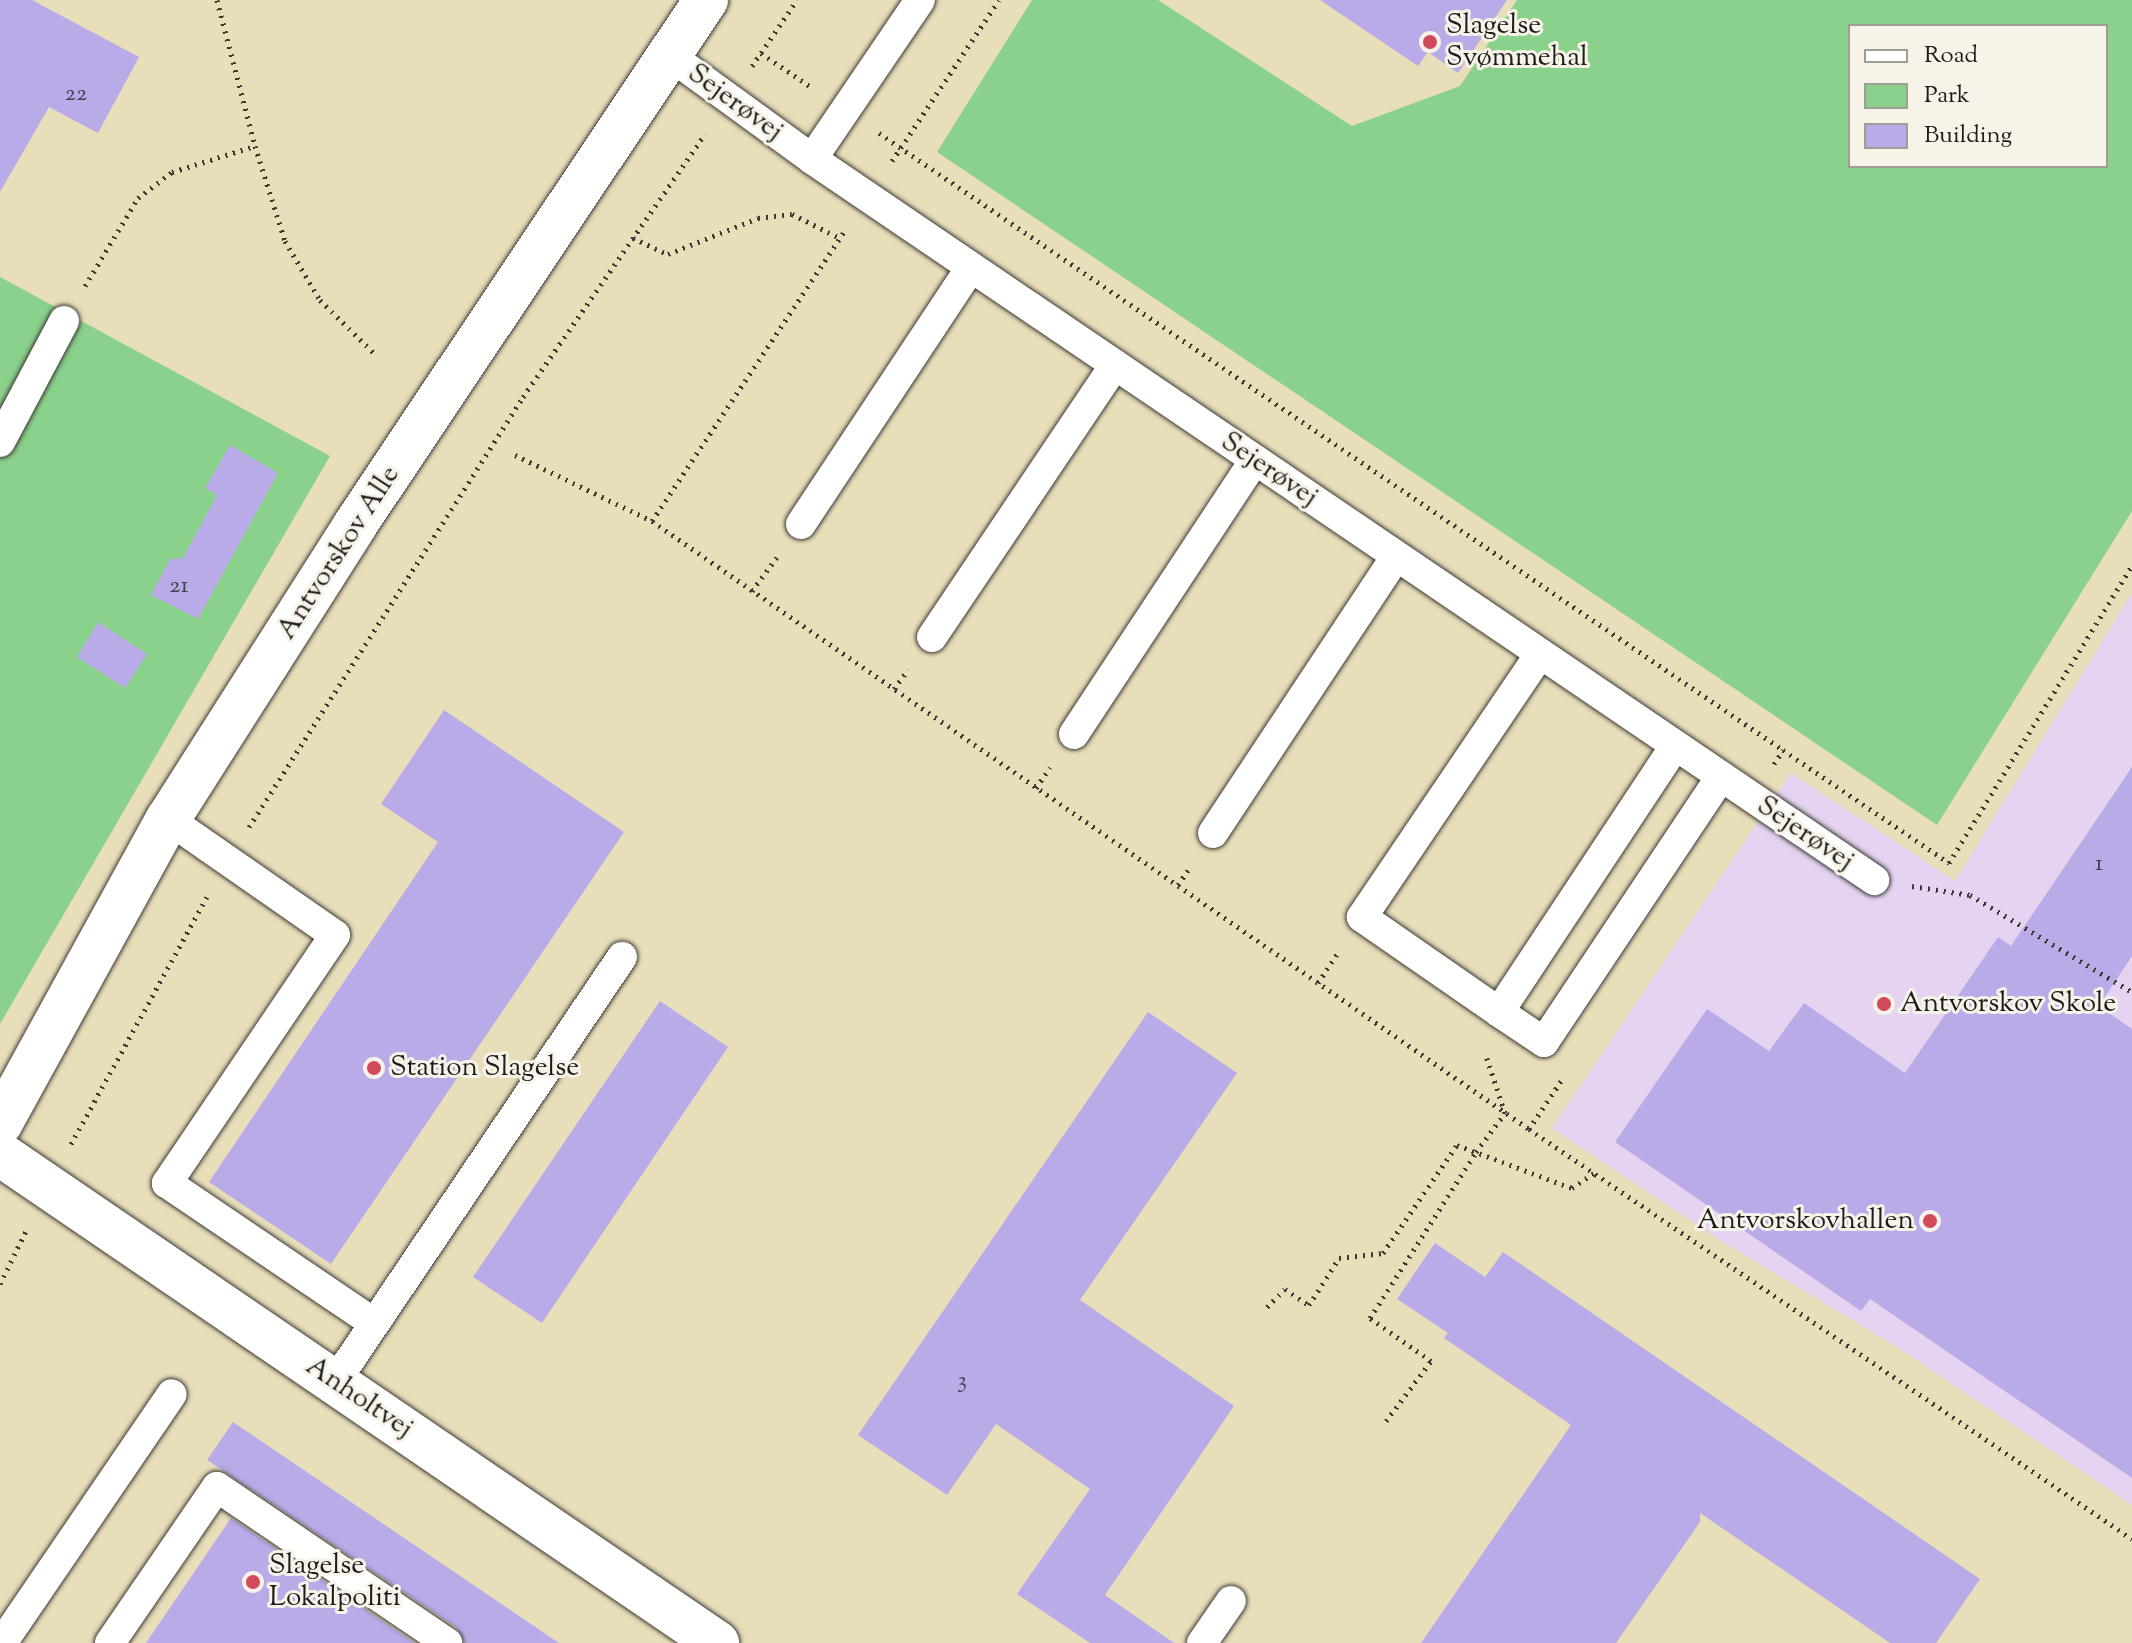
<!DOCTYPE html>
<html>
<head>
<meta charset="utf-8">
<style>
  body { margin:0 }
  #map { position:relative; width:2132px; height:1643px; overflow:hidden; background:#e9deba; font-family:"Sorts Mill Goudy",serif }
  div>[style] { position:absolute }
  .built>* { inset:0; background:#e5d3f1 }
  .green>* { inset:0; background:#8ad18b }
  .building>* { inset:0; background:#b9abe8 }
  .path>* { height:5px; margin-top:-2.5px; transform-origin:0; background:repeating-linear-gradient(90deg,#3b3934 0 2px,transparent 0 8px) }
  .roads { filter:drop-shadow(0 0 2px #3b3934) drop-shadow(0 0 2px #3b3934) }
  .service>* { height:30px; margin:-15px; padding:0 15px; transform-origin:15px; border-radius:15px; background:#fff }
  .minor>* { height:44px; margin:-22px; padding:0 22px; transform-origin:22px; border-radius:22px; background:#fff }
  .tertiary>* { height:44px; margin:-22px; padding:0 22px; transform-origin:22px; border-radius:22px; background:#fff }
  .dots>* { width:22px; height:22px; translate:-50% -50%; box-sizing:border-box; border:4px solid #f7f3e8; border-radius:50% }
  span { translate:-50% -50%; white-space:nowrap; text-align:center; line-height:1.15; -webkit-text-stroke:6px #f7f3e8; paint-order:stroke }
  .number-label { font-size:24px; color:#43404f }
  .number-label span { -webkit-text-stroke-width:0 }
  .poi-label { font-size:28px; color:#1c1c1c }
  .left { translate:0 -50%; text-align:left }
  .right { translate:-100% -50%; text-align:right }
  .street-label { font-size:28px; color:#1c1c1c }
  .legend { position:absolute; left:1848px; top:24px; width:260px; height:144px; box-sizing:border-box; background:#f7f3e8; border:2px solid #9f9d96; margin:0; padding:10px 14px; list-style:none; font-size:24px; color:#1c1c1c }
  .legend li { display:flex; align-items:center; gap:16px; height:40px }
  .legend b { width:40px; border:2px solid #9f9d96 }
</style>
</head>
<body>
<div id="map">
  <div class="built">
    <i style="clip-path:polygon(2132px 593px,2132px 1505px,1897px 1347px,1726px 1244px,1552px 1128px,1791px 773px,1955px 881px)"></i>
  </div>
  <div class="green">
    <i style="clip-path:polygon(evenodd,1032px 0,1158px 0,1352px 126px,1460px 86px,1517px 0,2132px 0,2132px 511px,1937px 825px,937px 152px,1032px 0,2106px 26px,2106px 166px,1850px 166px,1850px 26px,2106px 26px)"></i>
    <i style="clip-path:polygon(0 277px,330px 456px,0 1024px)"></i>
  </div>
  <div class="building">
    <i style="clip-path:polygon(0 0,32px 0,139px 57px,98px 133px,49px 107px,0 192px)"></i>
    <i style="clip-path:polygon(1320px 0,1507px 0,1458px 73px,1428px 52px,1418px 66px)"></i>
    <i style="clip-path:polygon(230px 445px,278px 473px,198px 619px,151px 595px,170px 559px,183px 558px,217px 495px,205px 488px)"></i>
    <i style="clip-path:polygon(98px 622px,147px 654px,125px 688px,77px 657px)"></i>
    <i style="clip-path:polygon(444px 710px,624px 832px,331px 1264px,209px 1182px,438px 842px,381px 804px)"></i>
    <i style="clip-path:polygon(2132px 767px,2132px 956px,2099px 1006px,2132px 1029px,2132px 1478px,1870px 1299px,1861px 1311px,1615px 1142px,1707px 1009px,1769px 1051px,1804px 1003px,1905px 1073px,1998px 937px,2011px 946px)"></i>
    <i style="clip-path:polygon(660px 1001px,728px 1047px,542px 1323px,473px 1277px)"></i>
    <i style="clip-path:polygon(1148px 1012px,1237px 1073px,1080px 1300px,1234px 1406px,1105px 1595px,1174px 1643px,1090px 1643px,1017px 1594px,1090px 1489px,996px 1424px,947px 1495px,858px 1435px)"></i>
    <i style="clip-path:polygon(1435px 1243px,1485px 1277px,1503px 1252px,1980px 1579px,1936px 1643px,1890px 1643px,1700px 1513px,1700px 1522px,1616px 1643px,1421px 1643px,1571px 1425px,1444px 1338px,1448px 1333px,1397px 1299px)"></i>
    <i style="clip-path:polygon(233px 1422px,559px 1643px,465px 1643px,457px 1628px,207px 1460px)"></i>
    <i style="clip-path:polygon(231px 1518px,415px 1643px,146px 1643px)"></i>
  </div>
  <div class="path">
    <i style="left:217px;top:0;width:151px;rotate:75.4deg"></i>
    <i style="left:255px;top:146px;width:100px;rotate:72.5deg"></i>
    <i style="left:285px;top:241px;width:69px;rotate:59.3deg"></i>
    <i style="left:320px;top:300px;width:77px;rotate:44.5deg"></i>
    <i style="left:761px;top:53px;width:60px;rotate:34.2deg"></i>
    <i style="left:752px;top:66px;width:80px;rotate:-55.7deg"></i>
    <i style="left:879px;top:133px;width:1094px;rotate:34.31deg"></i>
    <i style="left:892px;top:161px;width:193px;rotate:-56.4deg"></i>
    <i style="left:633px;top:238px;width:38px;rotate:25deg"></i>
    <i style="left:668px;top:254px;width:97px;rotate:-21.8deg"></i>
    <i style="left:758px;top:218px;width:34px;rotate:-7deg"></i>
    <i style="left:792px;top:214px;width:54px;rotate:26.6deg"></i>
    <i style="left:85px;top:286px;width:103px;rotate:-58.9deg"></i>
    <i style="left:138px;top:198px;width:43px;rotate:-37.4deg"></i>
    <i style="left:172px;top:172px;width:87px;rotate:-17.4deg"></i>
    <i style="left:515px;top:455px;width:152px;rotate:25.7deg"></i>
    <i style="left:652px;top:521px;width:1067px;rotate:34.73deg"></i>
    <i style="left:652px;top:521px;width:347px;rotate:-56.4deg"></i>
    <i style="left:752px;top:591px;width:42px;rotate:-53.7deg"></i>
    <i style="left:894px;top:689px;width:24px;rotate:-54deg"></i>
    <i style="left:1774px;top:764px;width:17px;rotate:-57deg"></i>
    <i style="left:1783px;top:750px;width:201px;rotate:34.2deg"></i>
    <i style="left:1949px;top:863px;width:350px;rotate:-58.4deg"></i>
    <i style="left:1036px;top:788px;width:25px;rotate:-56deg"></i>
    <i style="left:249px;top:827px;width:510px;rotate:-57.49deg"></i>
    <i style="left:523px;top:397px;width:320px;rotate:-55.3deg"></i>
    <i style="left:1178px;top:885px;width:22px;rotate:-56deg"></i>
    <i style="left:1912px;top:886px;width:59px;rotate:8.8deg"></i>
    <i style="left:1970px;top:895px;width:189px;rotate:30.9deg"></i>
    <i style="left:1318px;top:983px;width:38px;rotate:-57deg"></i>
    <i style="left:1561px;top:1081px;width:58px;rotate:123.7deg"></i>
    <i style="left:1529px;top:1129px;width:729px;rotate:34.21deg"></i>
    <i style="left:71px;top:1144px;width:282px;rotate:-61.2deg"></i>
    <i style="left:0;top:1284px;width:59px;rotate:-63.9deg"></i>
    <i style="left:1267px;top:1307px;width:25px;rotate:-45deg"></i>
    <i style="left:1285px;top:1289px;width:29px;rotate:34deg"></i>
    <i style="left:1309px;top:1305px;width:56px;rotate:-57.4deg"></i>
    <i style="left:1339px;top:1258px;width:44px;rotate:-6.5deg"></i>
    <i style="left:1383px;top:1253px;width:131px;rotate:-55.6deg"></i>
    <i style="left:1457px;top:1145px;width:123px;rotate:20.5deg"></i>
    <i style="left:1572px;top:1188px;width:27px;rotate:-34deg"></i>
    <i style="left:1386px;top:1421px;width:75px;rotate:-53.1deg"></i>
    <i style="left:1431px;top:1361px;width:75px;rotate:-144.8deg"></i>
    <i style="left:1370px;top:1318px;width:197px;rotate:-57.4deg"></i>
    <i style="left:1476px;top:1152px;width:49px;rotate:-53.4deg"></i>
    <i style="left:1505px;top:1113px;width:60px;rotate:-108.4deg"></i>
  </div>
  <div class="roads">
    <div class="service">
      <i style="left:669px;top:55px;width:177px;rotate:36deg"></i>
      <i style="left:812px;top:159px;width:1284px;rotate:34.17deg"></i>
      <i style="left:812px;top:159px;width:192px;rotate:-55.8deg"></i>
      <i style="left:0;top:442px;width:137px;rotate:-62.1deg"></i>
      <i style="left:801px;top:524px;width:308px;rotate:-56.5deg"></i>
      <i style="left:932px;top:637px;width:328px;rotate:-56.1deg"></i>
      <i style="left:1074px;top:734px;width:328px;rotate:-56.6deg"></i>
      <i style="left:1675px;top:746px;width:319px;rotate:123.5deg"></i>
      <i style="left:1499px;top:1012px;width:54px;rotate:33.7deg"></i>
      <i style="left:1544px;top:1042px;width:319px;rotate:-56.3deg"></i>
      <i style="left:168px;top:819px;width:203px;rotate:34.8deg"></i>
      <i style="left:335px;top:935px;width:300px;rotate:124.1deg"></i>
      <i style="left:167px;top:1183px;width:250px;rotate:34.1deg"></i>
      <i style="left:1213px;top:833px;width:332px;rotate:-56.5deg"></i>
      <i style="left:1499px;top:1012px;width:167px;rotate:-145.3deg"></i>
      <i style="left:1362px;top:917px;width:318px;rotate:-55.9deg"></i>
      <i style="left:335px;top:1382px;width:513px;rotate:-55.97deg"></i>
      <i style="left:2px;top:1643px;width:301px;rotate:-55.7deg"></i>
      <i style="left:110px;top:1643px;width:189px;rotate:-55.6deg"></i>
      <i style="left:217px;top:1487px;width:278px;rotate:34.1deg"></i>
      <i style="left:1202px;top:1643px;width:51px;rotate:-55.4deg"></i>
    </div>
    <div class="minor">
      <i style="left:0;top:1154px;width:868px;rotate:34.29deg"></i>
    </div>
    <div class="tertiary">
      <i style="left:0;top:1124px;width:348px;rotate:-61.2deg"></i>
      <i style="left:168px;top:819px;width:348px;rotate:-57.5deg"></i>
      <i style="left:355px;top:525px;width:632px;rotate:-56.23deg"></i>
    </div>
  </div>
  <div class="dots">
    <i style="left:1430px;top:42px;background:#d1495b"></i>
    <i style="left:1884px;top:1004px;background:#d1495b"></i>
    <i style="left:374px;top:1068px;background:#d1495b"></i>
    <i style="left:1930px;top:1221px;background:#d1495b"></i>
    <i style="left:253px;top:1582px;background:#d1495b"></i>
  </div>
  <div class="number-label">
    <span style="left:76px;top:95px">22</span>
    <span style="left:179px;top:587px">21</span>
    <span style="left:2099px;top:865px">1</span>
    <span style="left:962px;top:1382px">3</span>
  </div>
  <div class="poi-label">
    <span class="left" style="left:1446px;top:42px">Slagelse<br>Svømmehal</span>
    <span class="left" style="left:1900px;top:1004px">Antvorskov Skole</span>
    <span class="left" style="left:390px;top:1068px">Station Slagelse</span>
    <span class="right" style="left:1914px;top:1221px">Antvorskovhallen</span>
    <span class="left" style="left:269px;top:1582px">Slagelse<br>Lokalpoliti</span>
  </div>
  <div class="street-label">
    <span style="left:735px;top:103px;rotate:36deg">Sejerøvej</span>
    <span style="left:1269px;top:470px;rotate:34deg">Sejerøvej</span>
    <span style="left:339px;top:553px;rotate:-57deg">Antvorskov Alle</span>
    <span style="left:1805px;top:834px;rotate:34deg">Sejerøvej</span>
    <span style="left:359px;top:1398px;rotate:34deg">Anholtvej</span>
  </div>
  <ul class="legend">
  <li><b style="height:10px;background:#fff"></b>Road</li>
  <li><b style="height:22px;background:#8ad18b"></b>Park</li>
  <li><b style="height:22px;background:#b9abe8"></b>Building</li>
  </ul>
</div>
</body>
</html>
